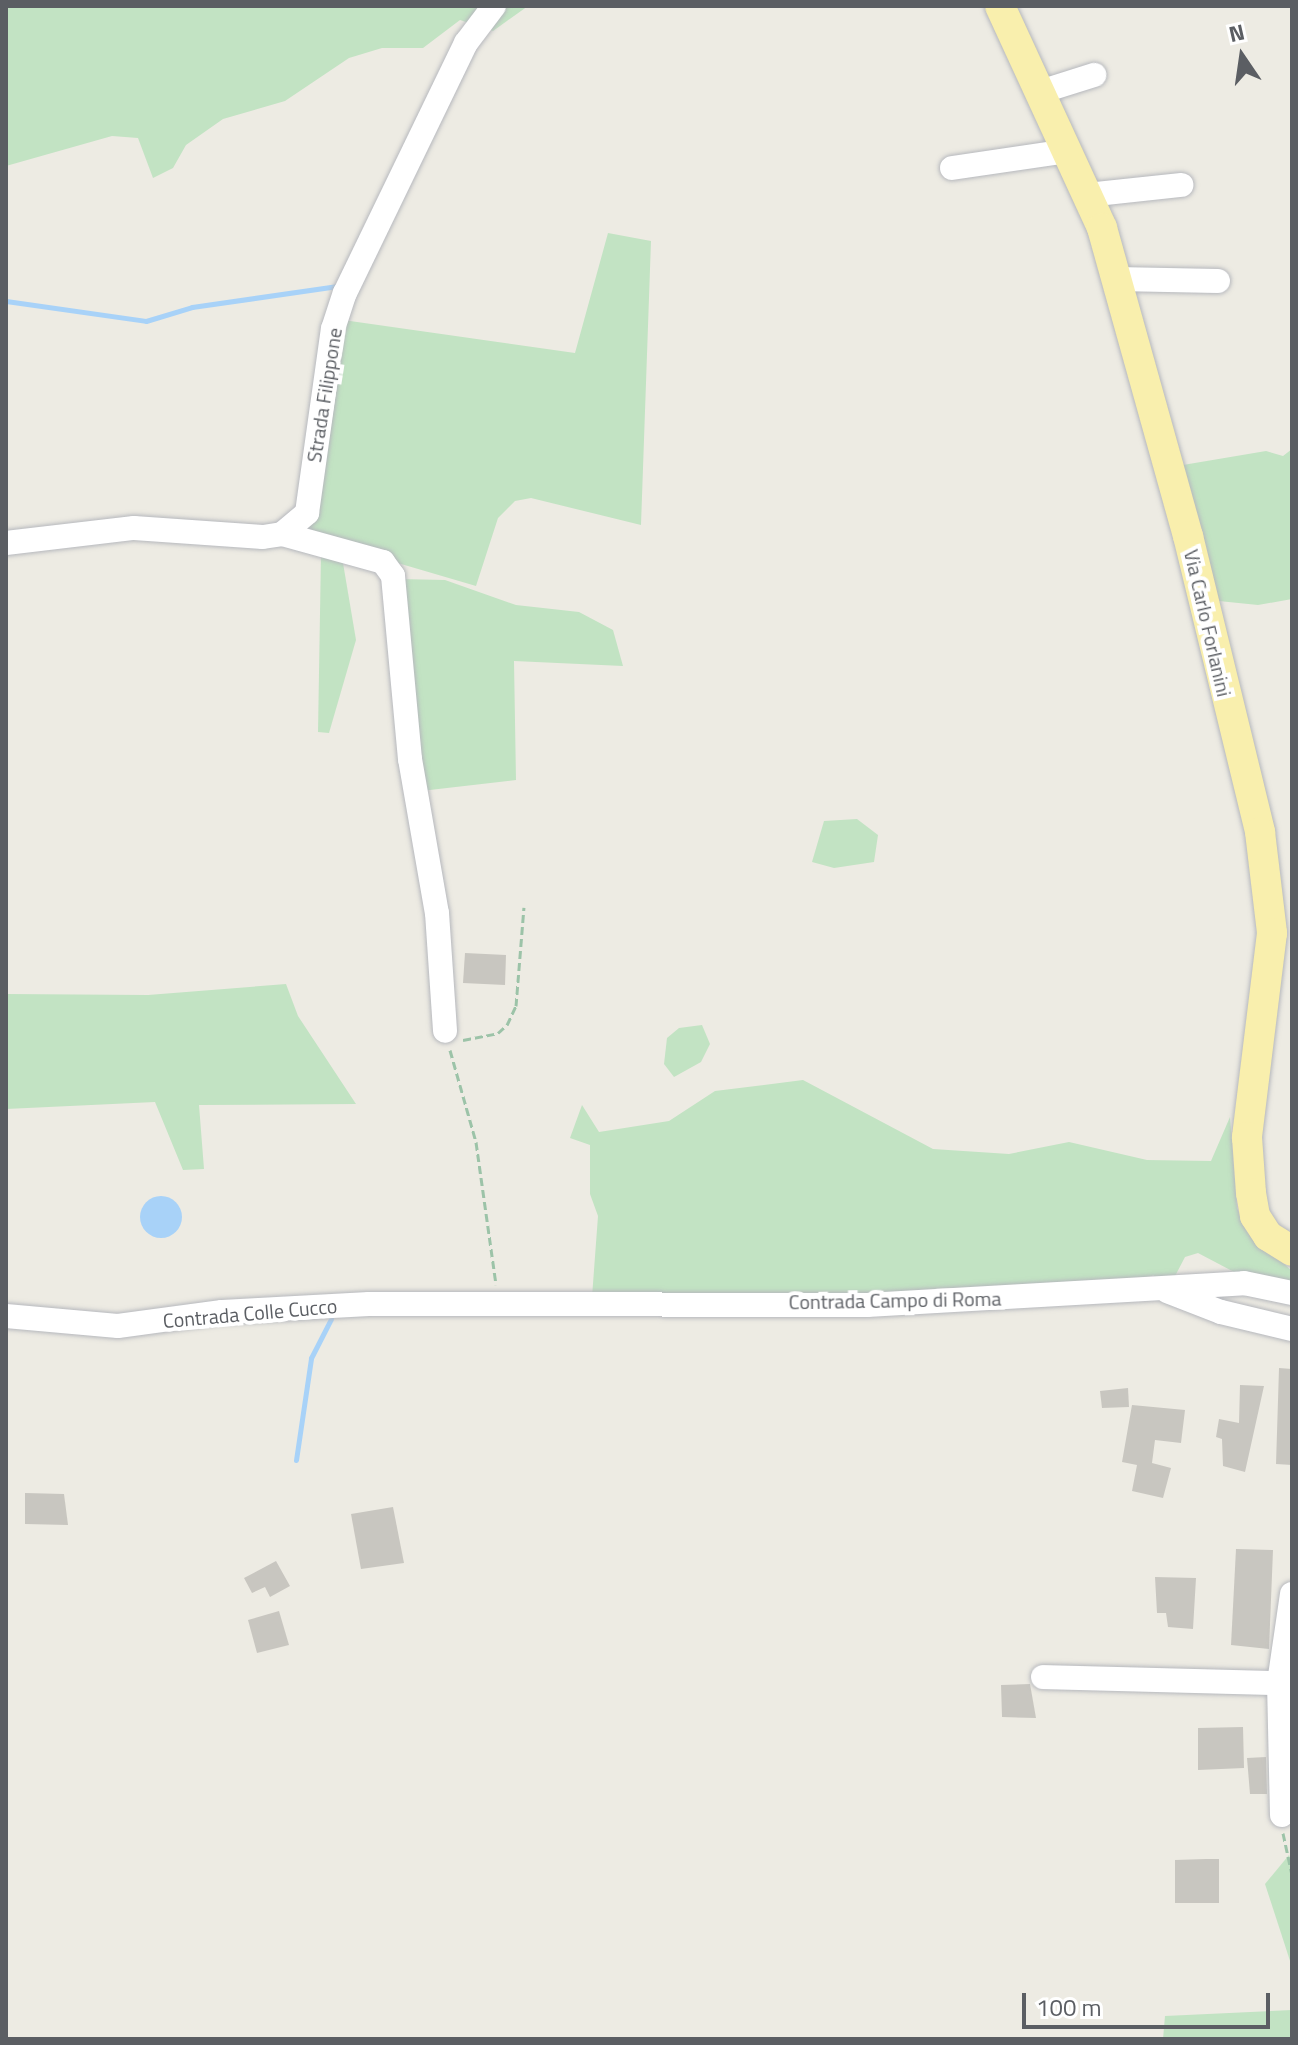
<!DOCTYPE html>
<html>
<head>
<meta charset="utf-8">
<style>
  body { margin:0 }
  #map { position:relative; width:1298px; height:2045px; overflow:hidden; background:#edebe3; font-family:"Titillium Web",sans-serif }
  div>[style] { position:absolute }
  .green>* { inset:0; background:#c2e3c3 }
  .water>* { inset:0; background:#a8d2f8 }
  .round { border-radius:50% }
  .stream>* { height:5px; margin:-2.5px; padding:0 2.5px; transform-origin:2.5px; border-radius:2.5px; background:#a8d2f8 }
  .building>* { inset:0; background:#c8c6c0 }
  .path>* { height:3px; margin-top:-1.5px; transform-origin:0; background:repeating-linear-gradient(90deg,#9cc3a8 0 8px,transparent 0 12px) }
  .roads { filter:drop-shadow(0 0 2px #b6b8bd) drop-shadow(0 0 2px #b6b8bd) }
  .minor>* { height:24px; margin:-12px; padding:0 12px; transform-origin:12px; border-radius:12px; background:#fff }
  .major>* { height:30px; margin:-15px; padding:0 15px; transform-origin:15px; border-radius:15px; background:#f9efad }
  span { translate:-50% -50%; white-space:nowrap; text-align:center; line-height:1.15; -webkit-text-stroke:8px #fff; paint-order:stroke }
  .street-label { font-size:20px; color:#5b5e63 }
  .frame { position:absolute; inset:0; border:8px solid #5b5e63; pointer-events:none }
  .north { position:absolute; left:1202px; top:16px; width:80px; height:80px; -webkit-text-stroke:6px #fff; paint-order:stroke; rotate:347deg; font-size:22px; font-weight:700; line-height:32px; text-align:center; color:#5b5e63 }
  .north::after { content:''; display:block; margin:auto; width:28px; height:36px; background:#5b5e63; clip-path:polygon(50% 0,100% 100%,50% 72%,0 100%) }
  .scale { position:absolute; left:1022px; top:1993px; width:248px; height:36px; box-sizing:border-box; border:4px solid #5b5e63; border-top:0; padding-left:10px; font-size:24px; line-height:28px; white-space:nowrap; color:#5b5e63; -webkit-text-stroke:6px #fff; paint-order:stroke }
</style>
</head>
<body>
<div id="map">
  <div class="green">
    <i style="clip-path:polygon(6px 6px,528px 6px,493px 31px,460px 20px,423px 48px,382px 48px,349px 58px,285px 101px,223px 119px,186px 145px,173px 168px,153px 178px,138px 138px,112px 136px,6px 166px)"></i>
    <i style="clip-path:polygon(608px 233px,651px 241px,641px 525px,531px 498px,515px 501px,498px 518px,476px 586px,299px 534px,343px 320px,575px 353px)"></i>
    <i style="clip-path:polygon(1292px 449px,1292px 599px,1258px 605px,1209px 600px,1177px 466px,1266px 451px,1283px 456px)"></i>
    <i style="clip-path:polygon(321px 554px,342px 557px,356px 640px,329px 733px,318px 732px)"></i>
    <i style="clip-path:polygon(399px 579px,445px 580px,516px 605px,579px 612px,613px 630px,623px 666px,514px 661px,516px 780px,421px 791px)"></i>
    <i style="clip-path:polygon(857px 819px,878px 835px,874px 862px,834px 868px,812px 862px,824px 821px)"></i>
    <i style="clip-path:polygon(286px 984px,298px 1016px,356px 1104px,199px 1105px,204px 1169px,183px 1170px,155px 1102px,6px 1109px,6px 994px,148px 995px)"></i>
    <i style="clip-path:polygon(702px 1025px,710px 1044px,701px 1062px,674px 1077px,664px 1064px,667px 1038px,679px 1028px)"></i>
    <i style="clip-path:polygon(803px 1080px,933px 1149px,1009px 1154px,1069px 1142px,1147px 1160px,1211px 1161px,1230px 1117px,1237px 1208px,1246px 1230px,1292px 1271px,1292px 1287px,1236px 1273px,1198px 1253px,1185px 1257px,1173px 1280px,1151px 1283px,1154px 1275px,1134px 1283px,1037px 1291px,592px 1297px,598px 1216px,590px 1194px,590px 1145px,570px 1138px,582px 1105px,599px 1132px,669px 1121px,715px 1091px)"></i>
    <i style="clip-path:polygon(1289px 1855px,1292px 1863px,1292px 1967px,1265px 1884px)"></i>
    <i style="clip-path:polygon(1292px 2010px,1292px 2039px,1163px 2039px,1165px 2016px)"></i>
  </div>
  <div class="water">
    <i class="round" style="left:140px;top:1196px;width:42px;height:42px"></i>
  </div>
  <div class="stream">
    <i style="left:6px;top:301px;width:141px;rotate:8.1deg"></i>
    <i style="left:146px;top:321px;width:48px;rotate:-16.9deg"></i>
    <i style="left:192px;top:307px;width:147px;rotate:-8.2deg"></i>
    <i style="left:296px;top:1460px;width:103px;rotate:-81.6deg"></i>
    <i style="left:311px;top:1358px;width:44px;rotate:-62.9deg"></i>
  </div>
  <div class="building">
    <i style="clip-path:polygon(465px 953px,506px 955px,505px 985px,463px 983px)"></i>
    <i style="clip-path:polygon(1279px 1368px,1292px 1369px,1292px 1465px,1276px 1464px)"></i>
    <i style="clip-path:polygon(1240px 1385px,1264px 1386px,1245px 1472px,1223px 1466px,1222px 1439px,1216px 1437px,1219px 1419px,1239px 1423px)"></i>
    <i style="clip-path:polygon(1128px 1388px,1129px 1407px,1102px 1408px,1100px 1391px)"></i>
    <i style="clip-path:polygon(1132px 1405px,1185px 1410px,1181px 1443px,1155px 1440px,1152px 1463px,1171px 1468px,1163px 1498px,1132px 1491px,1137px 1465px,1122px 1462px)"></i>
    <i style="clip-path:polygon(25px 1493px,64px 1494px,68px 1525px,25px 1524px)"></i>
    <i style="clip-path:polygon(393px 1507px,404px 1563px,361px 1569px,351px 1514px)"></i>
    <i style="clip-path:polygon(1236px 1549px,1273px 1550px,1269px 1649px,1231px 1645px)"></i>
    <i style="clip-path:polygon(276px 1561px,290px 1586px,270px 1597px,265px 1587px,252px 1593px,244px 1578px)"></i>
    <i style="clip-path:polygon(1155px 1577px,1196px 1578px,1193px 1629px,1168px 1627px,1166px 1613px,1157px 1613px)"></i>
    <i style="clip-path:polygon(279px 1611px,289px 1645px,257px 1653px,248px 1620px)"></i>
    <i style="clip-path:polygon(1030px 1684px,1036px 1718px,1002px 1717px,1001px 1685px)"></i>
    <i style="clip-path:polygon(1243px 1727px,1244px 1768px,1198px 1770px,1198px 1728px)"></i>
    <i style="clip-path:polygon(1266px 1757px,1267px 1794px,1250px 1794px,1247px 1758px)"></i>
    <i style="clip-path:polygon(1206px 1859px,1219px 1859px,1219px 1903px,1175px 1903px,1175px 1860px)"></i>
  </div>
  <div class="path">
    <i style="left:463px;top:1040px;width:36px;rotate:-11deg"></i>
    <i style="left:498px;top:1033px;width:12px;rotate:-42deg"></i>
    <i style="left:507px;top:1025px;width:21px;rotate:-65deg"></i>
    <i style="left:516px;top:1006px;width:99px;rotate:-85.4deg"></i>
    <i style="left:450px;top:1050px;width:96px;rotate:74.2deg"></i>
    <i style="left:476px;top:1142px;width:144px;rotate:82deg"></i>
    <i style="left:1283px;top:1833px;width:43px;rotate:77.9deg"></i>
  </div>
  <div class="roads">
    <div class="minor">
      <i style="left:1040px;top:92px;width:57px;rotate:-17.5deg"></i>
      <i style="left:952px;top:168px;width:116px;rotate:-8.4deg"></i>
      <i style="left:1087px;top:195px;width:95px;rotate:-6.1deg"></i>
      <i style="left:1116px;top:279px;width:102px;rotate:1.1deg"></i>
      <i style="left:282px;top:534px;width:105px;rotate:15.5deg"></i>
      <i style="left:383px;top:562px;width:17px;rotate:54deg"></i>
      <i style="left:393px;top:576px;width:184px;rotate:84.7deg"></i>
      <i style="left:410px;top:759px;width:156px;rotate:80.1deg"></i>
      <i style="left:437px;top:913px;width:118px;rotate:86.1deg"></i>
      <i style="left:6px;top:543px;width:129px;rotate:-6.7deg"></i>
      <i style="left:134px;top:528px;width:129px;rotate:4deg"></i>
      <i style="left:263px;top:537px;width:19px;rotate:-9deg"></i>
      <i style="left:282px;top:534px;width:33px;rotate:-40deg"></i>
      <i style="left:307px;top:513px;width:186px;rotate:-82deg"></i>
      <i style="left:333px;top:329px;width:38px;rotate:-72deg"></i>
      <i style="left:345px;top:293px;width:278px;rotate:-64.2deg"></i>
      <i style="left:466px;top:43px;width:46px;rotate:-52.9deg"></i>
      <i style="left:1167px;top:1291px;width:58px;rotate:21.3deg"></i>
      <i style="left:1221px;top:1312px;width:73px;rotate:13.5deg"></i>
      <i style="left:6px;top:1316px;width:112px;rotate:5.1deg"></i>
      <i style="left:118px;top:1326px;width:105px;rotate:-7.7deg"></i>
      <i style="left:222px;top:1312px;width:147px;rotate:-3.1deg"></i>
      <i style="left:369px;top:1304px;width:498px;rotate:0.1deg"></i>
      <i style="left:867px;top:1305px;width:378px;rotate:-3.3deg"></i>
      <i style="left:1244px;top:1283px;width:49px;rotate:11.8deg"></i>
      <i style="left:1043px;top:1677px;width:236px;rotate:1.5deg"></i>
      <i style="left:1282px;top:1815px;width:132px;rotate:-91.3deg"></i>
      <i style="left:1279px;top:1683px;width:90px;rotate:-81.7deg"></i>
    </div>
    <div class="major">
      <i style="left:1000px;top:6px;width:244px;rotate:65.3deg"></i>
      <i style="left:1102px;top:228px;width:320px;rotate:74.4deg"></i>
      <i style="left:1188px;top:536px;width:305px;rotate:76.3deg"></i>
      <i style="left:1260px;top:832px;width:102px;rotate:83.2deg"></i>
      <i style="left:1272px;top:933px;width:206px;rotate:97deg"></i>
      <i style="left:1247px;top:1137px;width:56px;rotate:85.9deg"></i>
      <i style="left:1251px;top:1193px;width:23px;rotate:80deg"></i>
      <i style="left:1255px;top:1216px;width:24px;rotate:57deg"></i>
      <i style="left:1268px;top:1236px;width:28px;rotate:32deg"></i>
    </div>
  </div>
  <div class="street-label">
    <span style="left:324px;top:395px;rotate:-81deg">Strada Filippone</span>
    <span style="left:1208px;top:623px;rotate:77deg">Via Carlo Forlanini</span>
    <span style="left:895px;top:1300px;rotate:-1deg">Contrada Campo di Roma</span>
    <span style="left:250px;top:1313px;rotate:-5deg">Contrada Colle Cucco</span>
  </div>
  <div class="frame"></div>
  <div class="north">N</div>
  <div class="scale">100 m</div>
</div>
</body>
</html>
